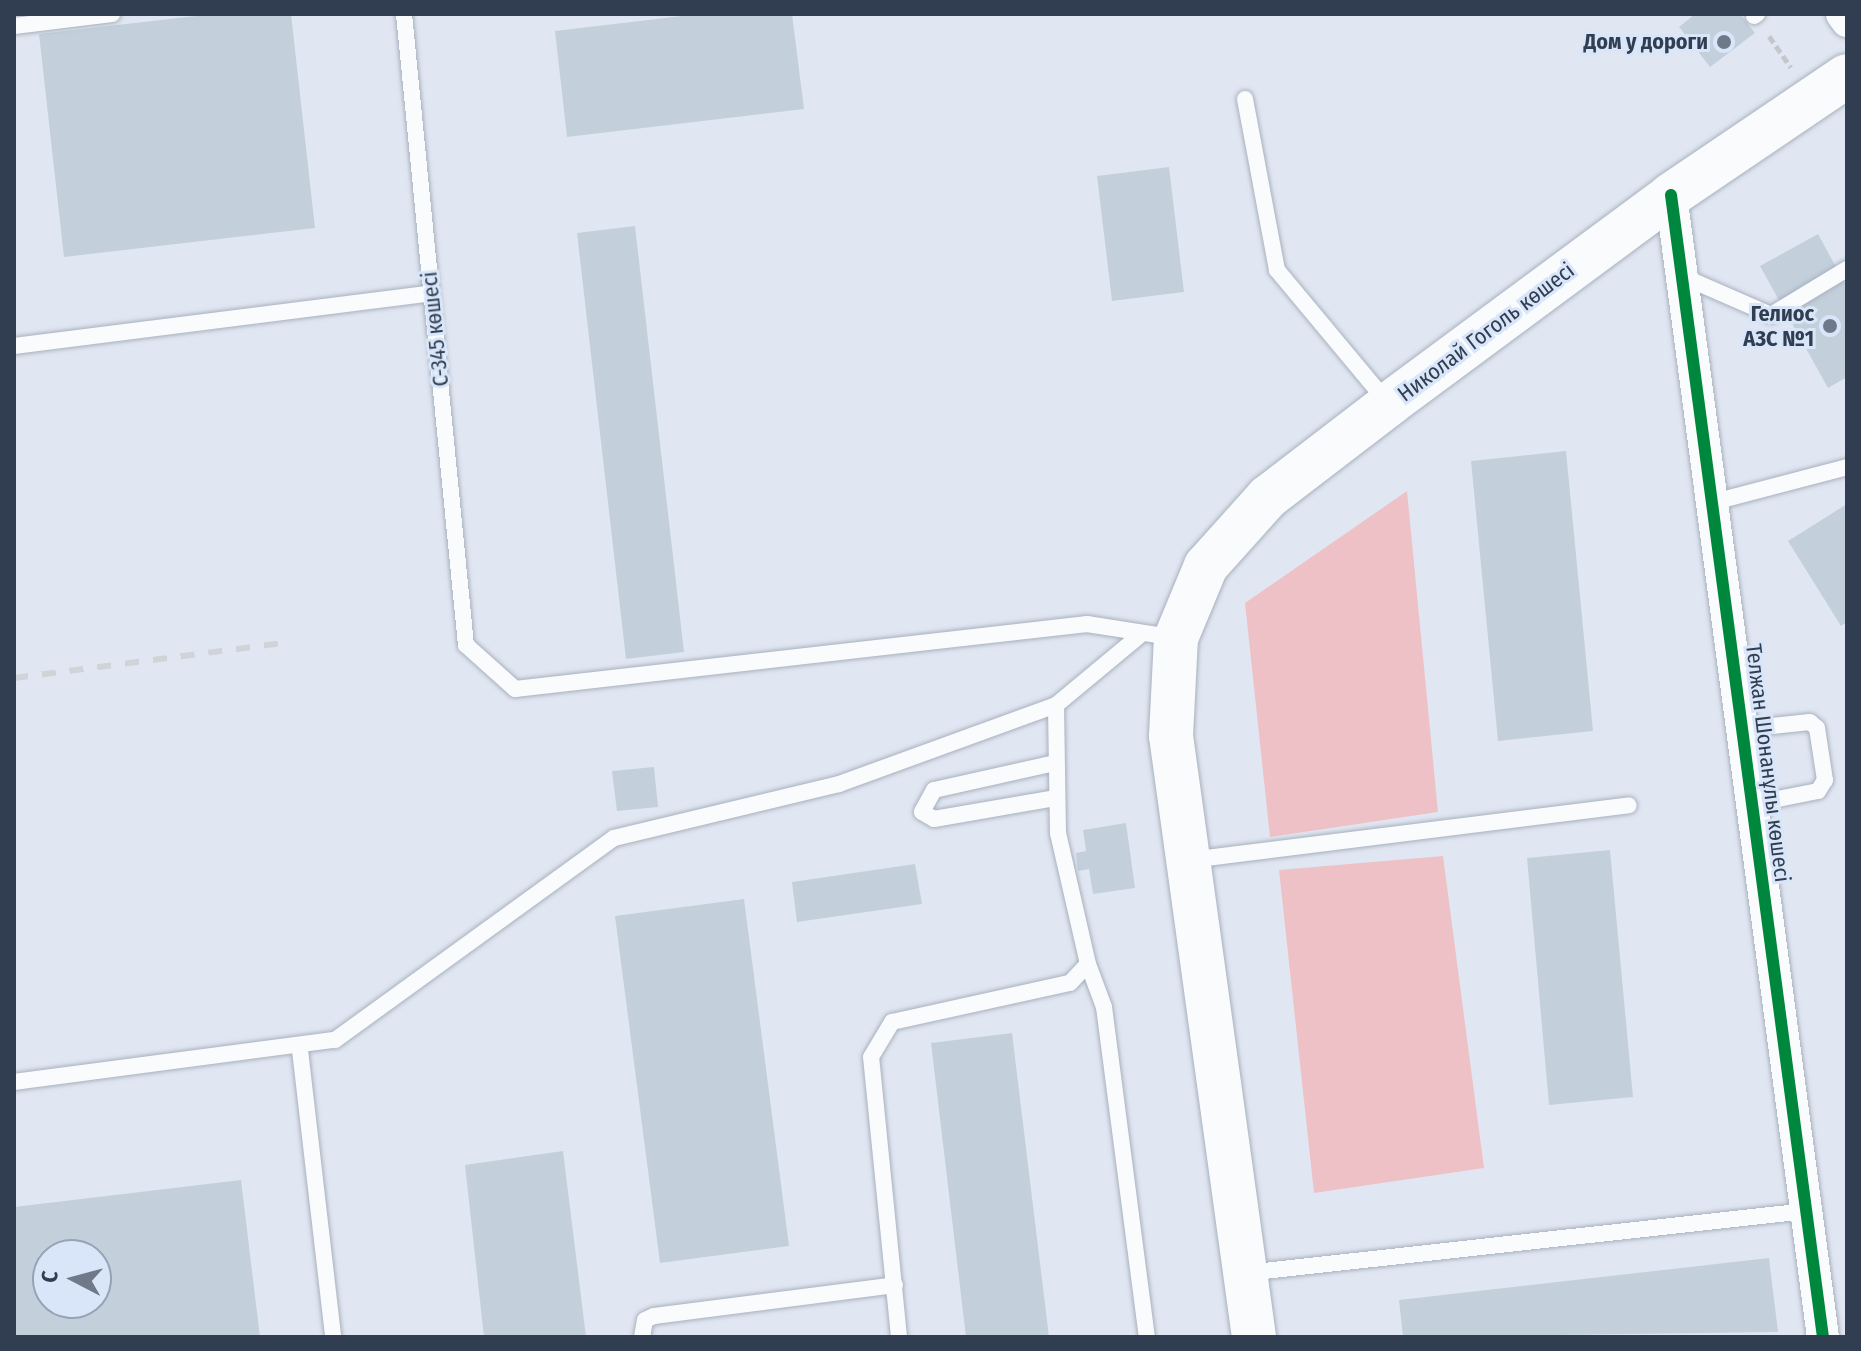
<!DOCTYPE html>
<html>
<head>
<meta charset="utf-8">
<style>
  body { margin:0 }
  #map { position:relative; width:1861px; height:1351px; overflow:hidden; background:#e1e7f2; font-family:"Fira Sans Condensed",sans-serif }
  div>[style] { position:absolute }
  .green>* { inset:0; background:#eec1c7 }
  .building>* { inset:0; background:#c3d0dc }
  .path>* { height:5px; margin-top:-2.5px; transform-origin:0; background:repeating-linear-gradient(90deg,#c4c8cd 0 8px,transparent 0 12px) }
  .roads { filter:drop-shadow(0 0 2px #a8b1be) drop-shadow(0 0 2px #a8b1be) }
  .lane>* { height:16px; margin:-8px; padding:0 8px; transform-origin:8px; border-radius:8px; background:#fafbfd }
  .street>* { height:32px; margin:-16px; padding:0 16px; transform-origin:16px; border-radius:16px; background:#fafbfd }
  .secondary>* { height:44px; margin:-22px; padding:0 22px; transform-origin:22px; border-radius:22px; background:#fafbfd }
  .rail>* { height:6px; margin-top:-3px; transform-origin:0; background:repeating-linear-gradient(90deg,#d0d3d7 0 14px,transparent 0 28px) }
  .cycleway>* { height:12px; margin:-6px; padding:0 6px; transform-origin:6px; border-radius:6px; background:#00873e }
  .dots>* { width:22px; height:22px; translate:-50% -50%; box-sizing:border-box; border:4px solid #d9e6fa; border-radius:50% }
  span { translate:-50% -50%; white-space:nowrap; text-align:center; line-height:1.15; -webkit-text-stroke:6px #d9e6fa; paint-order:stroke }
  .poi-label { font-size:22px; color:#313e51; font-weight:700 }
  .right { translate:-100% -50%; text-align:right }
  .street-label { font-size:22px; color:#313e51 }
  .frame { position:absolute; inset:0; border:16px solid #313e51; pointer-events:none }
  .north { position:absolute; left:32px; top:1239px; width:80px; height:80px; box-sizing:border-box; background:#d9e6fa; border:2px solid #96a3b6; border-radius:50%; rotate:276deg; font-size:22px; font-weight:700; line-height:32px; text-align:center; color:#313e51 }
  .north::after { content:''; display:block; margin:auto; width:28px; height:36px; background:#6f7989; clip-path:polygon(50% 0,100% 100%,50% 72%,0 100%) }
</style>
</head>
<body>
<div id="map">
  <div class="green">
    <i style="clip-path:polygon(1407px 491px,1438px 812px,1270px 837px,1245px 603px)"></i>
    <i style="clip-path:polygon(1443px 856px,1484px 1168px,1314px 1193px,1279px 870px)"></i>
  </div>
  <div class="building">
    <i style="clip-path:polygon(213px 14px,291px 14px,315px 228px,64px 257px,39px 34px)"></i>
    <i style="clip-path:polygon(699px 14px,792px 14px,804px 109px,567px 137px,555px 31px)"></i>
    <i style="clip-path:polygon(1695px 14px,1740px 14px,1755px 33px,1710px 67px,1679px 27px)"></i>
    <i style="clip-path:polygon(1169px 167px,1184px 292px,1112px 301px,1097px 176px)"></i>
    <i style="clip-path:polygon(635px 226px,684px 652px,626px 659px,577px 233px)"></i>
    <i style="clip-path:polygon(1818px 234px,1847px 287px,1847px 377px,1828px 388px,1760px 266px)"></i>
    <i style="clip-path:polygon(1566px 451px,1593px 731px,1498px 741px,1471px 461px)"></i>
    <i style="clip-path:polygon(1847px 504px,1847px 622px,1841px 626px,1788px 541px)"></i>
    <i style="clip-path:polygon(654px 767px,658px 807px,617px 811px,612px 771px)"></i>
    <i style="clip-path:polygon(1126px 823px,1135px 888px,1093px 894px,1089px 869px,1078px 871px,1076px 853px,1086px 851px,1083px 830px)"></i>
    <i style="clip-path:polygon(1610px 850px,1633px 1097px,1549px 1105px,1527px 858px)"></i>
    <i style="clip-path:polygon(915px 864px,922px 904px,797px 922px,792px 882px)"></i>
    <i style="clip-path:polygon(744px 899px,789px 1246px,660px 1263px,615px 916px)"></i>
    <i style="clip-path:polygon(1012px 1033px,1049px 1337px,966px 1337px,931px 1043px)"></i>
    <i style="clip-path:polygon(563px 1151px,586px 1337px,484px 1337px,465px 1165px)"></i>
    <i style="clip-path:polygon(evenodd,241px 1180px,260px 1337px,14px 1337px,14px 1207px,241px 1180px,48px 1255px,96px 1255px,96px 1303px,48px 1303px,48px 1255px)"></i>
    <i style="clip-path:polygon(1769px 1258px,1778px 1332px,1403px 1337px,1399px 1300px)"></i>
  </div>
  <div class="path">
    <i style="left:1769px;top:36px;width:38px;rotate:55deg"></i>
  </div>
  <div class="roads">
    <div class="lane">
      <i style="left:404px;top:14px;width:634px;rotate:84.39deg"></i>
      <i style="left:466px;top:645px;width:66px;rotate:41.9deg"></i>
      <i style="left:515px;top:689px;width:576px;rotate:-6.48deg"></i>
      <i style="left:1087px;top:624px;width:90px;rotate:8.9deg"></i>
      <i style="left:1754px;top:16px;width:4px;rotate:-34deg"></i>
      <i style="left:14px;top:26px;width:99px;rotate:-7deg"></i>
      <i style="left:1245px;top:99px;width:174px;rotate:79.4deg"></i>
      <i style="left:1277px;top:270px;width:173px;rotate:50.2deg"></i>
      <i style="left:1684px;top:277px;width:95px;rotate:23.6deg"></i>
      <i style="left:1771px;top:315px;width:89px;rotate:-31.2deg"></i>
      <i style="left:14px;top:346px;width:420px;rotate:-7.2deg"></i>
      <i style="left:1714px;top:502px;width:138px;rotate:-14.7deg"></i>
      <i style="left:1744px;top:729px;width:66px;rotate:-6.1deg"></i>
      <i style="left:1810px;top:722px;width:9px;rotate:41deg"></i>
      <i style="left:1817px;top:728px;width:53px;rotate:81.3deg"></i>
      <i style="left:1825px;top:780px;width:13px;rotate:122deg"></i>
      <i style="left:1818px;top:791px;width:66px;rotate:168.7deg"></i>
      <i style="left:1055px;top:763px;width:124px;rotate:167.4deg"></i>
      <i style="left:934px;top:790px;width:25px;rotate:119deg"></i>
      <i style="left:922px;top:812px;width:14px;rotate:30deg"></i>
      <i style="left:934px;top:819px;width:124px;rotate:-9.8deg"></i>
      <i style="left:1190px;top:860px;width:442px;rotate:-7.1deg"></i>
      <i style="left:1088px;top:964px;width:46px;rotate:69.6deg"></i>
      <i style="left:1104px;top:1007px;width:333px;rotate:82.6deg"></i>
      <i style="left:300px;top:1050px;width:289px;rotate:83.4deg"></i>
      <i style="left:14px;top:1082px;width:324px;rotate:-7.5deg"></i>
      <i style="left:335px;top:1040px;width:344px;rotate:-35.9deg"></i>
      <i style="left:614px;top:838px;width:231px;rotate:-13.5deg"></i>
      <i style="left:839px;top:784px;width:231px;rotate:-20deg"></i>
      <i style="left:1056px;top:705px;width:108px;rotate:-39.7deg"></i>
      <i style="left:1246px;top:1273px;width:564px;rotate:-6.31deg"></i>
      <i style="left:642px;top:1337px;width:17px;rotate:-80deg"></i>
      <i style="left:645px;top:1320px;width:10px;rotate:-24deg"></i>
      <i style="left:654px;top:1316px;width:243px;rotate:-7.3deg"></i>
      <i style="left:899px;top:1337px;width:281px;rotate:-95.7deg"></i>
      <i style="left:871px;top:1057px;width:41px;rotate:-59deg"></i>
      <i style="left:892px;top:1022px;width:182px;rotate:-12.4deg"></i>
      <i style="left:1070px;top:983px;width:26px;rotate:-47deg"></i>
      <i style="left:1088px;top:964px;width:134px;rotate:-102.9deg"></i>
      <i style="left:1058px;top:833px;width:128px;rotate:-90.9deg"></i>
    </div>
    <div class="street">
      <i style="left:1842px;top:14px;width:9px;rotate:54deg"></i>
      <i style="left:1671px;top:195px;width:1152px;rotate:82.42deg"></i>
    </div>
    <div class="secondary">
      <i style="left:1254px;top:1337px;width:607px;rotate:-97.86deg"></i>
      <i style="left:1171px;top:736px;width:98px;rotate:-87.1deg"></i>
      <i style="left:1176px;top:638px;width:78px;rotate:-67.4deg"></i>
      <i style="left:1206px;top:566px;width:93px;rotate:-48.1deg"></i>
      <i style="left:1268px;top:497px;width:153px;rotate:-37.5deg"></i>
      <i style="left:1389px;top:404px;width:351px;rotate:-36.5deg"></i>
      <i style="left:1671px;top:195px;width:212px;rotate:-34.1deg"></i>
    </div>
  </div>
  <div class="rail">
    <i style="left:14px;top:678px;width:273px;rotate:-7.4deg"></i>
  </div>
  <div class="cycleway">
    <i style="left:1671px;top:195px;width:1152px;rotate:82.42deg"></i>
  </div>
  <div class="dots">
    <i style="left:1724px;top:42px;background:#6f7989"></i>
    <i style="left:1830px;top:326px;background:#6f7989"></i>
  </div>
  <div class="poi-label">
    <span class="right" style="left:1708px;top:42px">Дом у дороги</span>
    <span class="right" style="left:1814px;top:326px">Гелиос<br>АЗС №1</span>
  </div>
  <div class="street-label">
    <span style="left:435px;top:329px;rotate:-96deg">С-345 көшесі</span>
    <span style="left:1486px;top:332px;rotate:-37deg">Николай Гоголь көшесі</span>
    <span style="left:1768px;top:763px;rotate:83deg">Телжан Шонанұлы көшесі</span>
  </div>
  <div class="frame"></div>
  <div class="north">С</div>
</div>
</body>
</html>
